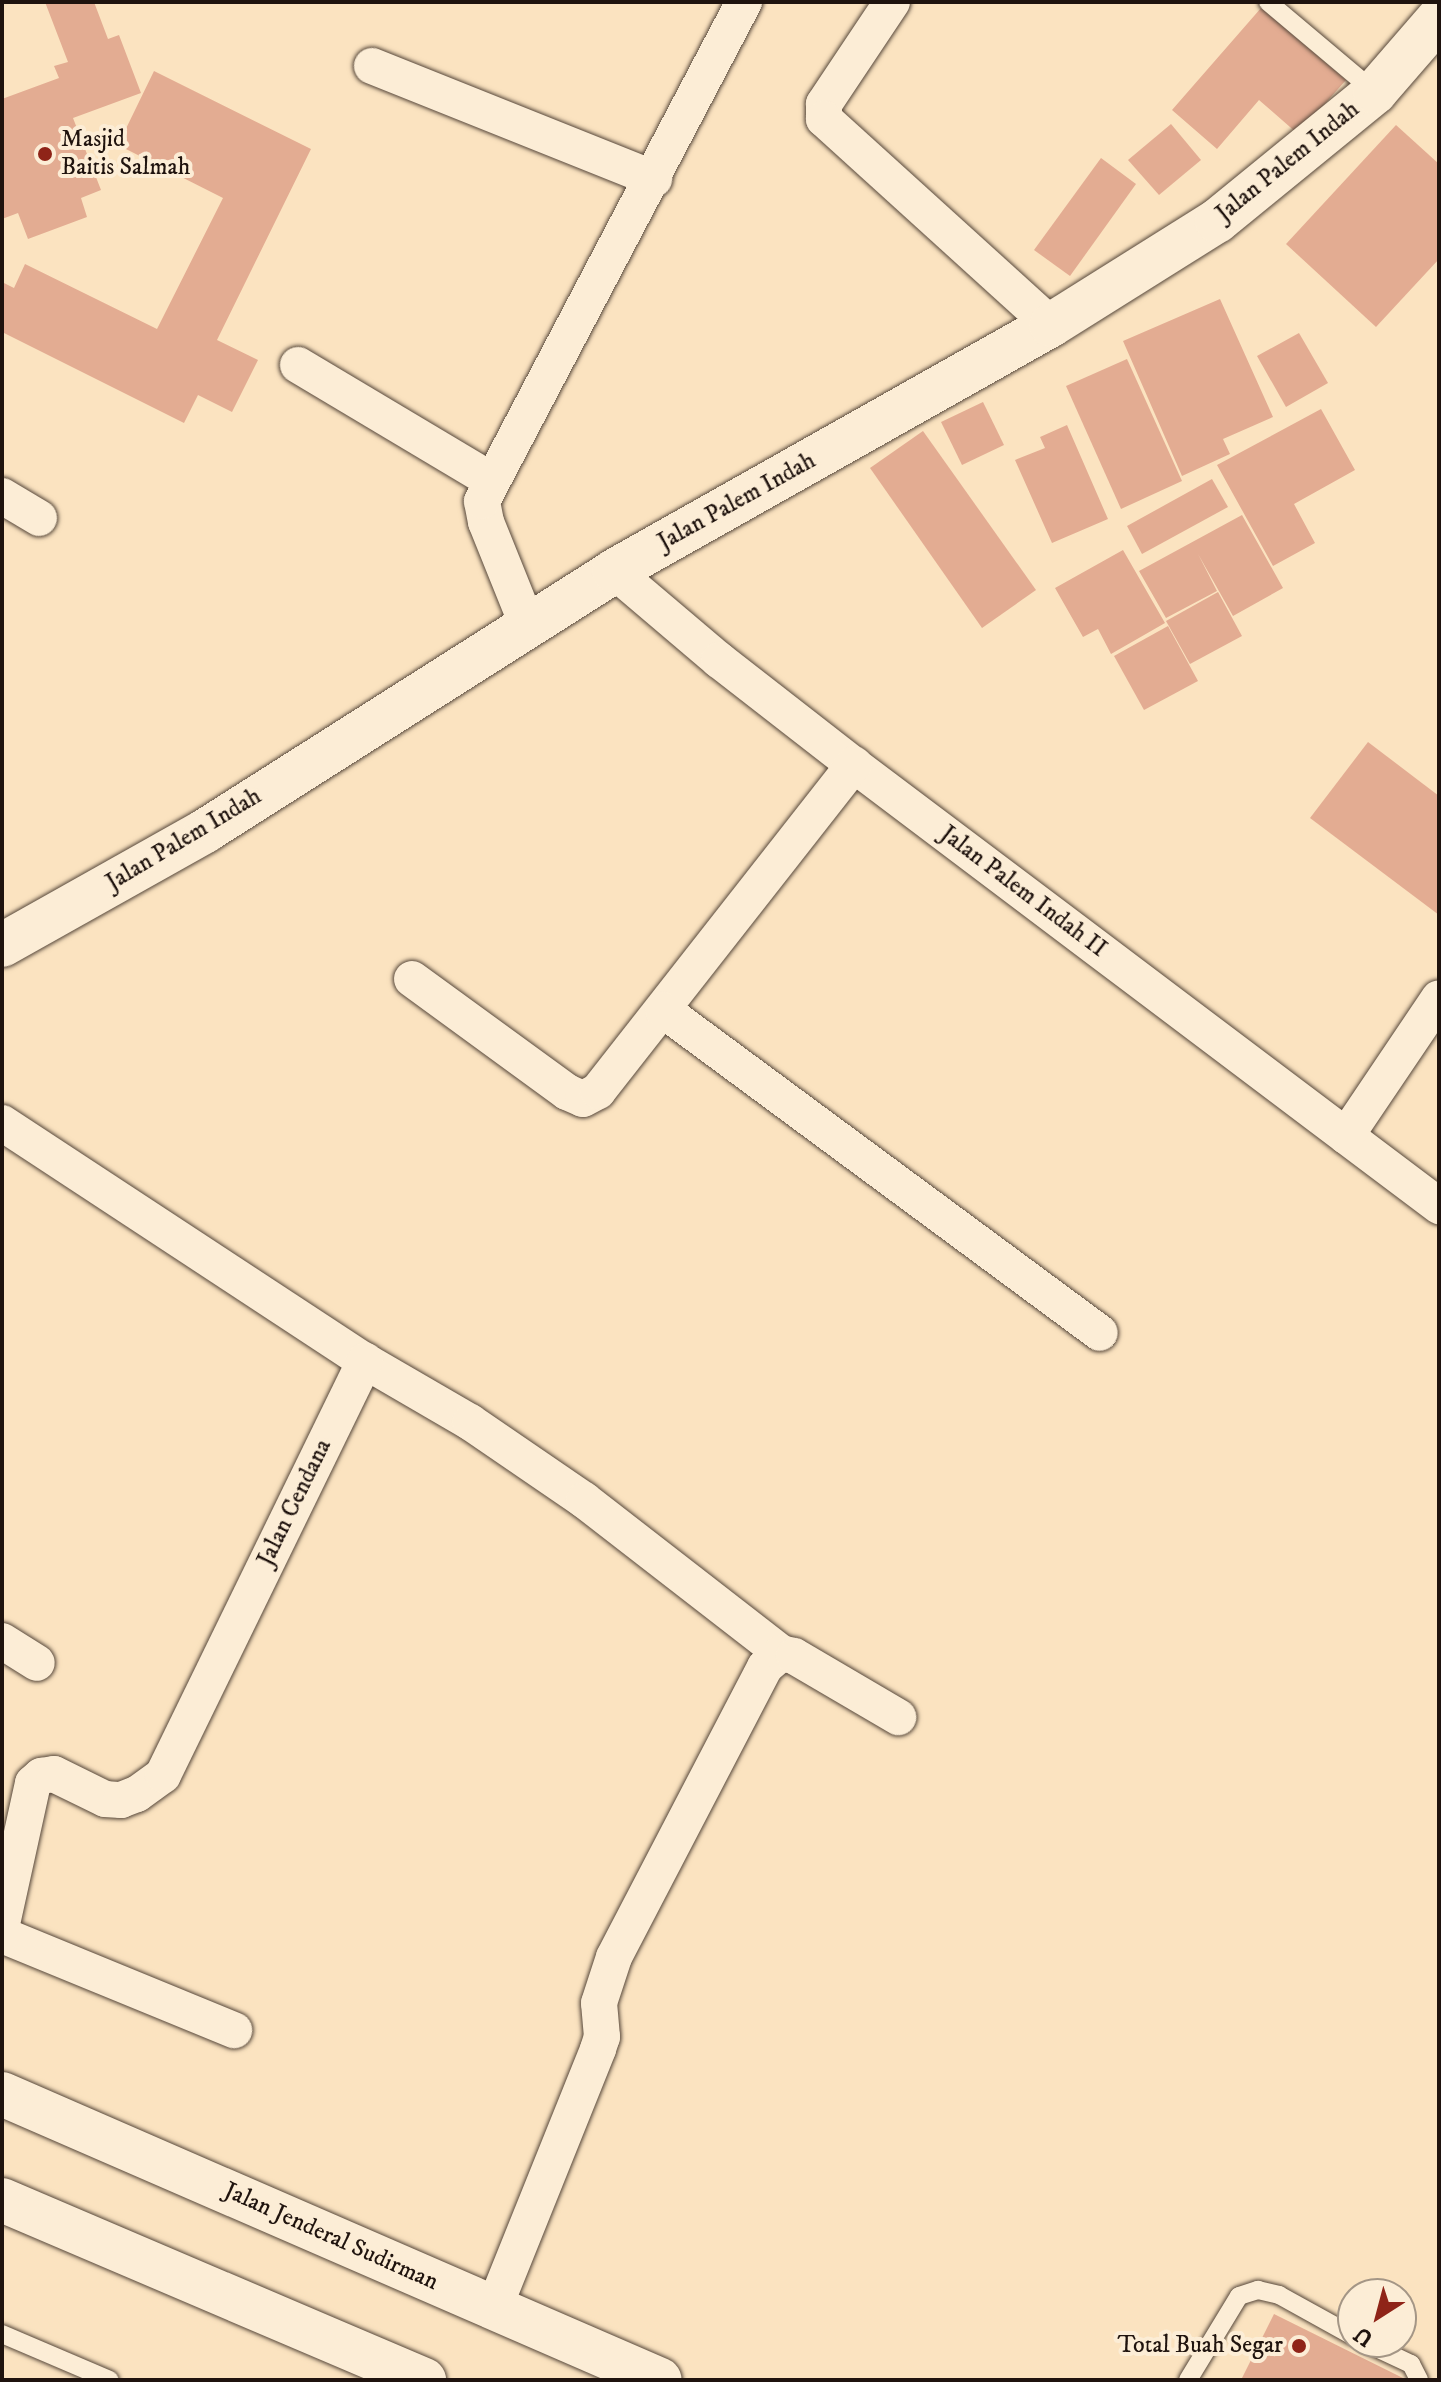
<!DOCTYPE html>
<html>
<head>
<meta charset="utf-8">
<style>
  body { margin:0 }
  #map { position:relative; width:1441px; height:2382px; overflow:hidden; background:#fbe3c0; font-family:"IM FELL DW Pica",serif }
  div>[style] { position:absolute }
  .building>* { inset:0; background:#e3ac92 }
  .roads { filter:drop-shadow(0 0 2px #56473a) drop-shadow(0 0 2px #56473a) }
  .lane>* { height:18px; margin:-9px; padding:0 9px; transform-origin:9px; border-radius:9px; background:#fcedd6 }
  .street>* { height:36px; margin:-18px; padding:0 18px; transform-origin:18px; border-radius:18px; background:#fcedd6 }
  .secondary>* { height:44px; margin:-22px; padding:0 22px; transform-origin:22px; border-radius:22px; background:#fcedd6 }
  .dots>* { width:22px; height:22px; translate:-50% -50%; box-sizing:border-box; border:4px solid #fcedd6; border-radius:50% }
  span { translate:-50% -50%; white-space:nowrap; text-align:center; line-height:1.15; -webkit-text-stroke:8px #fcedd6; paint-order:stroke }
  .poi-label { font-size:24px; color:#1f130e }
  .left { translate:0 -50%; text-align:left }
  .right { translate:-100% -50%; text-align:right }
  .street-label { font-size:24px; color:#1f130e }
  .frame { position:absolute; inset:0; border:4px solid #1f130e; pointer-events:none }
  .north { position:absolute; left:1337px; top:2278px; width:80px; height:80px; box-sizing:border-box; background:#fcedd6; border:2px solid #a49686; border-radius:50%; rotate:216deg; font-size:22px; font-weight:700; line-height:32px; text-align:center; color:#1f130e }
  .north::after { content:''; display:block; margin:auto; width:28px; height:36px; background:#8f2418; clip-path:polygon(50% 0,100% 100%,50% 72%,0 100%) }
</style>
</head>
<body>
<div id="map">
  <div class="building">
    <i style="clip-path:polygon(45px 2px,94px 2px,108px 39px,119px 35px,141px 93px,73px 118px,101px 190px,81px 198px,87px 217px,28px 239px,18px 213px,2px 219px,2px 99px,59px 78px,54px 66px,68px 62px)"></i>
    <i style="clip-path:polygon(1261px 8px,1346px 80px,1298px 134px,1259px 100px,1217px 149px,1172px 110px)"></i>
    <i style="clip-path:polygon(154px 71px,311px 149px,217px 340px,258px 360px,232px 412px,198px 395px,184px 423px,2px 332px,2px 282px,14px 288px,25px 264px,157px 329px,223px 198px,118px 145px)"></i>
    <i style="clip-path:polygon(1171px 124px,1201px 160px,1159px 195px,1128px 160px)"></i>
    <i style="clip-path:polygon(1396px 125px,1439px 164px,1439px 259px,1376px 327px,1286px 244px)"></i>
    <i style="clip-path:polygon(1101px 158px,1136px 184px,1070px 276px,1034px 250px)"></i>
    <i style="clip-path:polygon(1220px 299px,1273px 417px,1223px 439px,1230px 454px,1182px 476px,1123px 341px)"></i>
    <i style="clip-path:polygon(1299px 333px,1328px 383px,1286px 407px,1257px 356px)"></i>
    <i style="clip-path:polygon(1127px 359px,1182px 481px,1121px 509px,1066px 386px)"></i>
    <i style="clip-path:polygon(983px 402px,1004px 445px,962px 465px,941px 422px)"></i>
    <i style="clip-path:polygon(1321px 409px,1355px 470px,1294px 504px,1315px 543px,1273px 566px,1217px 465px)"></i>
    <i style="clip-path:polygon(1067px 425px,1108px 519px,1052px 543px,1015px 460px,1045px 448px,1040px 437px)"></i>
    <i style="clip-path:polygon(923px 431px,1036px 590px,982px 628px,870px 468px)"></i>
    <i style="clip-path:polygon(1212px 479px,1228px 507px,1142px 554px,1127px 526px)"></i>
    <i style="clip-path:polygon(1242px 515px,1283px 588px,1233px 616px,1198px 554px,1217px 591px,1166px 618px,1139px 571px)"></i>
    <i style="clip-path:polygon(1123px 550px,1165px 623px,1111px 654px,1098px 629px,1083px 637px,1055px 588px)"></i>
    <i style="clip-path:polygon(1218px 592px,1242px 636px,1190px 664px,1166px 621px)"></i>
    <i style="clip-path:polygon(1168px 626px,1198px 681px,1144px 710px,1114px 656px)"></i>
    <i style="clip-path:polygon(1368px 742px,1439px 796px,1439px 915px,1310px 818px)"></i>
    <i style="clip-path:polygon(1274px 2314px,1407px 2380px,1241px 2380px)"></i>
  </div>
  <div class="roads">
    <div class="lane">
      <i style="left:1268px;top:2px;width:140px;rotate:40.1deg"></i>
      <i style="left:2px;top:2334px;width:117px;rotate:23.1deg"></i>
      <i style="left:1364px;top:2342px;width:52px;rotate:25.1deg"></i>
      <i style="left:1411px;top:2364px;width:18px;rotate:63deg"></i>
      <i style="left:1188px;top:2380px;width:98px;rotate:-58.7deg"></i>
      <i style="left:1239px;top:2296px;width:20px;rotate:-18deg"></i>
      <i style="left:1258px;top:2290px;width:22px;rotate:13deg"></i>
      <i style="left:1279px;top:2295px;width:85px;rotate:29deg"></i>
    </div>
    <div class="street">
      <i style="left:892px;top:2px;width:123px;rotate:123.7deg"></i>
      <i style="left:824px;top:104px;width:15px;rotate:90deg"></i>
      <i style="left:824px;top:119px;width:307px;rotate:42.2deg"></i>
      <i style="left:372px;top:66px;width:304px;rotate:21.8deg"></i>
      <i style="left:298px;top:365px;width:225px;rotate:30.8deg"></i>
      <i style="left:2px;top:496px;width:43px;rotate:30.7deg"></i>
      <i style="left:614px;top:571px;width:138px;rotate:40.3deg"></i>
      <i style="left:719px;top:660px;width:171px;rotate:37.9deg"></i>
      <i style="left:854px;top:765px;width:733px;rotate:37.01deg"></i>
      <i style="left:527px;top:624px;width:110px;rotate:-111.9deg"></i>
      <i style="left:486px;top:522px;width:21px;rotate:-101deg"></i>
      <i style="left:482px;top:501px;width:564px;rotate:-62.3deg"></i>
      <i style="left:412px;top:979px;width:192px;rotate:36.1deg"></i>
      <i style="left:567px;top:1092px;width:17px;rotate:24deg"></i>
      <i style="left:583px;top:1099px;width:17px;rotate:-28deg"></i>
      <i style="left:598px;top:1091px;width:415px;rotate:-51.9deg"></i>
      <i style="left:663px;top:1010px;width:543px;rotate:36.47deg"></i>
      <i style="left:2px;top:1123px;width:434px;rotate:33.3deg"></i>
      <i style="left:365px;top:1361px;width:121px;rotate:30.2deg"></i>
      <i style="left:470px;top:1422px;width:138px;rotate:34.4deg"></i>
      <i style="left:584px;top:1500px;width:249px;rotate:37.8deg"></i>
      <i style="left:1346px;top:1136px;width:166px;rotate:-56deg"></i>
      <i style="left:2px;top:1641px;width:41px;rotate:32.2deg"></i>
      <i style="left:2px;top:1924px;width:144px;rotate:-77.6deg"></i>
      <i style="left:33px;top:1783px;width:11px;rotate:-41deg"></i>
      <i style="left:41px;top:1776px;width:13px;rotate:-9deg"></i>
      <i style="left:54px;top:1774px;width:57px;rotate:26.1deg"></i>
      <i style="left:105px;top:1799px;width:16px;rotate:4deg"></i>
      <i style="left:121px;top:1800px;width:17px;rotate:-21deg"></i>
      <i style="left:137px;top:1794px;width:32px;rotate:-36deg"></i>
      <i style="left:163px;top:1775px;width:461px;rotate:-64deg"></i>
      <i style="left:2px;top:1935px;width:251px;rotate:22.3deg"></i>
      <i style="left:494px;top:2308px;width:279px;rotate:-68.1deg"></i>
      <i style="left:598px;top:2049px;width:13px;rotate:-72deg"></i>
      <i style="left:602px;top:2037px;width:34px;rotate:-95deg"></i>
      <i style="left:599px;top:2003px;width:48px;rotate:-71.9deg"></i>
      <i style="left:614px;top:1957px;width:327px;rotate:-62.5deg"></i>
      <i style="left:765px;top:1667px;width:21px;rotate:-41deg"></i>
      <i style="left:781px;top:1653px;width:13px;rotate:13deg"></i>
      <i style="left:794px;top:1656px;width:121px;rotate:30.4deg"></i>
    </div>
    <div class="secondary">
      <i style="left:2px;top:945px;width:233px;rotate:-29.3deg"></i>
      <i style="left:205px;top:831px;width:485px;rotate:-32.4deg"></i>
      <i style="left:614px;top:571px;width:501px;rotate:-29.38deg"></i>
      <i style="left:1051px;top:325px;width:196px;rotate:-32.1deg"></i>
      <i style="left:1217px;top:221px;width:204px;rotate:-39.2deg"></i>
      <i style="left:1375px;top:92px;width:98px;rotate:-49.1deg"></i>
      <i style="left:2px;top:2094px;width:717px;rotate:23.49deg"></i>
      <i style="left:2px;top:2200px;width:459px;rotate:23.1deg"></i>
    </div>
  </div>
  <div class="dots">
    <i style="left:45px;top:154px;background:#8f2418"></i>
    <i style="left:1299px;top:2346px;background:#8f2418"></i>
  </div>
  <div class="poi-label">
    <span class="left" style="left:61px;top:154px">Masjid<br>Baitis Salmah</span>
    <span class="right" style="left:1283px;top:2346px">Total Buah Segar</span>
  </div>
  <div class="street-label">
    <span style="left:1288px;top:162px;rotate:-39deg">Jalan Palem Indah</span>
    <span style="left:737px;top:502px;rotate:-29deg">Jalan Palem Indah</span>
    <span style="left:184px;top:840px;rotate:-31deg">Jalan Palem Indah</span>
    <span style="left:1023px;top:892px;rotate:37deg">Jalan Palem Indah II</span>
    <span style="left:295px;top:1503px;rotate:-64deg">Jalan Cendana</span>
    <span style="left:331px;top:2237px;rotate:24deg">Jalan Jenderal Sudirman</span>
  </div>
  <div class="frame"></div>
  <div class="north">U</div>
</div>
</body>
</html>
